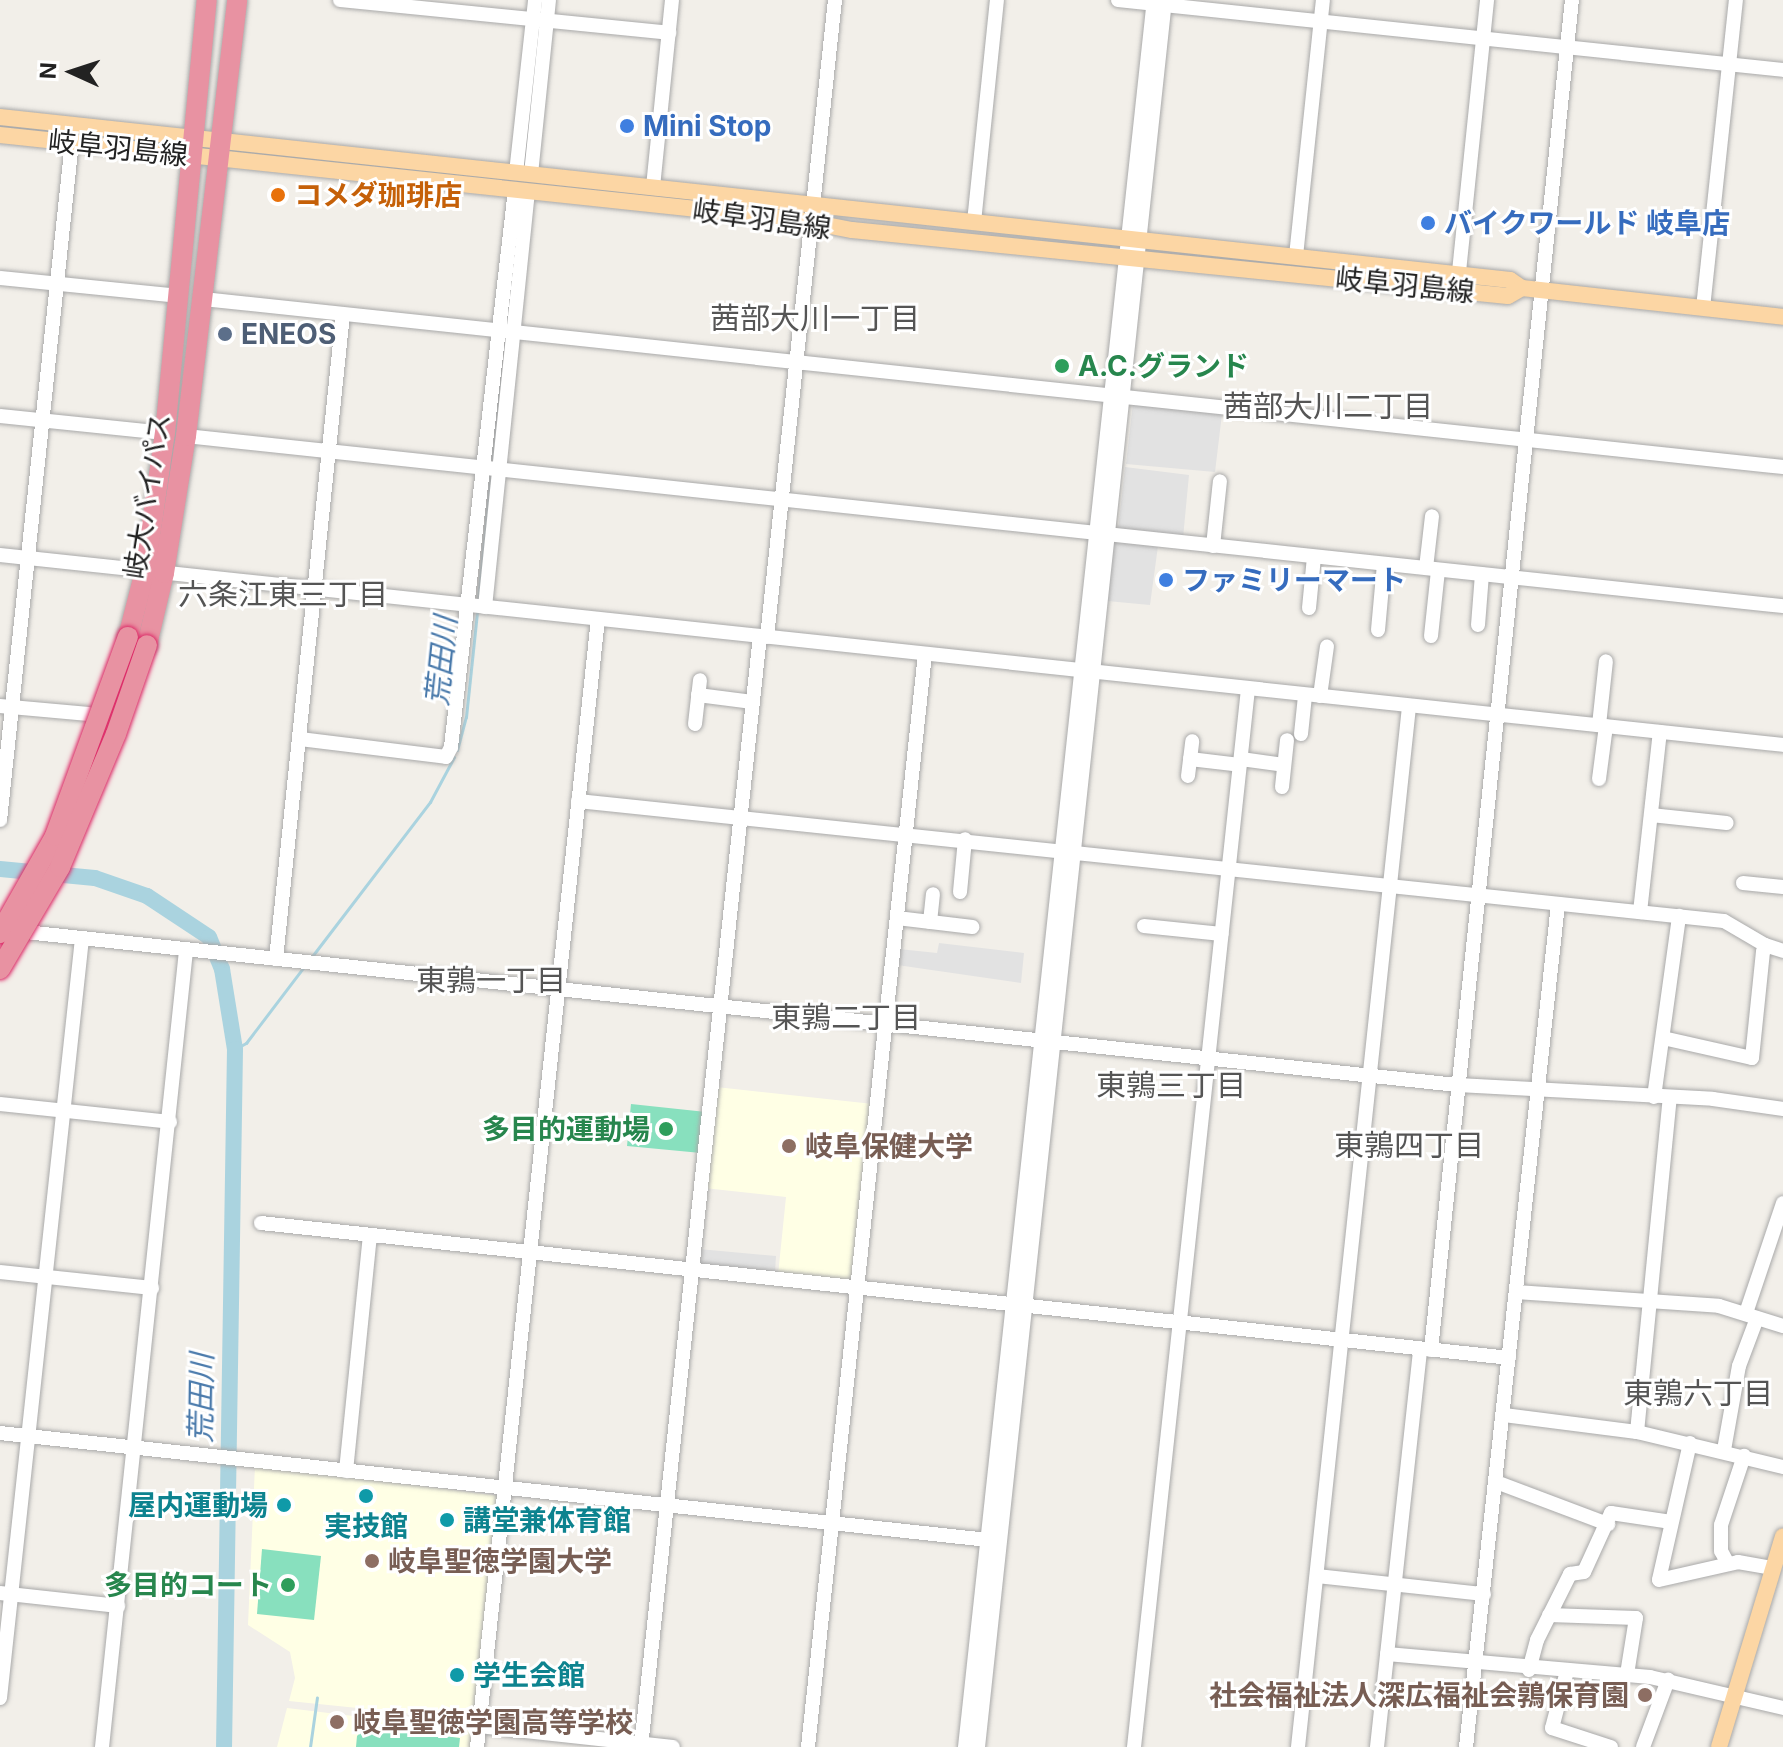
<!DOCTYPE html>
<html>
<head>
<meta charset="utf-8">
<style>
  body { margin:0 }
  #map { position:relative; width:1783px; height:1747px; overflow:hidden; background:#f2efe9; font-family:Inter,"Noto Sans JP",sans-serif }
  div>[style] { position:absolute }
  .education>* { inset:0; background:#ffffe5 }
  .pitch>* { inset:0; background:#88e0be }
  .parking>* { inset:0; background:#e2e2e2 }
  .stream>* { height:3px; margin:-1.5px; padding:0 1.5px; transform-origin:1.5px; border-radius:1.5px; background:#aad3df }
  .river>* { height:16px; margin:-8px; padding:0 8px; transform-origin:8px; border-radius:8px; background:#aad3df }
  .roads { filter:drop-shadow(0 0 2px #a9a9a9) drop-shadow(0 0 2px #a9a9a9) }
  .minor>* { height:14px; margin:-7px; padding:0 7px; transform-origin:7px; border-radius:7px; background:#fff }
  .major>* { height:16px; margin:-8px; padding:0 8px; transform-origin:8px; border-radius:8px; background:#fcd6a4 }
  .highway>* { height:20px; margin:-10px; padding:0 10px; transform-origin:10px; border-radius:10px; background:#e892a2 }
  .bridges { filter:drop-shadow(0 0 2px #dc2a67) drop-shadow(0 0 2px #dc2a67) }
  .highway-bridge>* { height:20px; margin:-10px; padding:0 10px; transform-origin:10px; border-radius:10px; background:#e892a2 }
  .dots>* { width:22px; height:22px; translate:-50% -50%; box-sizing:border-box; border:4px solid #fff; border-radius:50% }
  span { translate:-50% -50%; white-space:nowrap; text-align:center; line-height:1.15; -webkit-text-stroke:6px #fff; paint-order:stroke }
  .shop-label { font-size:28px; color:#366cbe; font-weight:700 }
  .left { translate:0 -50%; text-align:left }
  .street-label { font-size:28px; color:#222 }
  .food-label { font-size:28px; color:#c56008; font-weight:700 }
  .service-label { font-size:28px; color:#4e5e75; font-weight:700 }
  .leisure-label { font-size:28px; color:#27864d; font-weight:700 }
  .right { translate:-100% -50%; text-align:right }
  .education-label { font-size:28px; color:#785e54; font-weight:700 }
  .culture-label { font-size:28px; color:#0d838f; font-weight:700 }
  .neighbourhood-label { font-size:30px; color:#555 }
  .water-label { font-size:30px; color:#4a7aab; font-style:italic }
  .north { position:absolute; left:32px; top:32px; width:80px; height:80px; -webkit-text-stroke:6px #fff; paint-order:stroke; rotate:273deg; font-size:22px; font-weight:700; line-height:32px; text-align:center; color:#222 }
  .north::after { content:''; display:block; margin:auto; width:28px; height:36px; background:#222; clip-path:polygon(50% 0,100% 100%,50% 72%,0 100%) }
</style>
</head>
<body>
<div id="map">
  <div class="education">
    <i style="clip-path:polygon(716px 1087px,873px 1104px,854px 1282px,778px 1275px,786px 1197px,704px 1188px)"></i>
    <i style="clip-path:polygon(255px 1465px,500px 1496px,475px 1720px,289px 1701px,295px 1678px,290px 1652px,248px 1625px)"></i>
    <i style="clip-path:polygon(287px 1708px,470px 1730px,472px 1747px,277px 1747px)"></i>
  </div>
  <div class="pitch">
    <i style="clip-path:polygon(631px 1104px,706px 1112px,701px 1153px,627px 1146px)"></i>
    <i style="clip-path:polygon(262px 1549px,321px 1556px,314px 1620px,257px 1614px)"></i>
    <i style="clip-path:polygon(367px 1726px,460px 1738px,459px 1747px,356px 1747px,357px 1736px)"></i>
  </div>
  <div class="parking">
    <i style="clip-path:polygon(1133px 403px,1222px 414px,1215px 472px,1126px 464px)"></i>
    <i style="clip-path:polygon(1125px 467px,1189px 475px,1183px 538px,1118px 531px)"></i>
    <i style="clip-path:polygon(1113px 540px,1158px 546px,1150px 605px,1107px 601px)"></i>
    <i style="clip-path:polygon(939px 943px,1024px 953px,1021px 983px,897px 965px,899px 949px,937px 953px)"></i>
    <i style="clip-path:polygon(699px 1249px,776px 1256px,775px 1273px,697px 1266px)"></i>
  </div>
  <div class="stream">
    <i style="left:492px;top:465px;width:125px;rotate:-84deg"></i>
    <i style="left:478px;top:600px;width:129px;rotate:-84.2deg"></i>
    <i style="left:457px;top:750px;width:34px;rotate:-75deg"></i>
    <i style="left:466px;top:717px;width:106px;rotate:-84deg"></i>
    <i style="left:310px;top:959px;width:198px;rotate:-52.6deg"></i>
    <i style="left:430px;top:802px;width:51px;rotate:-61.9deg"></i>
    <i style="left:235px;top:1049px;width:13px;rotate:-29deg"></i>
    <i style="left:246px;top:1043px;width:94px;rotate:-52.8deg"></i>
    <i style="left:310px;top:1747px;width:50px;rotate:-82deg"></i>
  </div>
  <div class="river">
    <i style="left:0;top:869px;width:95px;rotate:5.4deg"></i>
    <i style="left:95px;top:878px;width:55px;rotate:19.1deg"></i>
    <i style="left:147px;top:896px;width:74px;rotate:33.5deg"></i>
    <i style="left:209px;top:937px;width:35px;rotate:68deg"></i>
    <i style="left:222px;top:969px;width:81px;rotate:80.8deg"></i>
    <i style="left:235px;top:1049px;width:698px;rotate:90.9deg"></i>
  </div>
  <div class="roads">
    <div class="minor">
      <i style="left:340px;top:0;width:331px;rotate:5.7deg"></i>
      <i style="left:1118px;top:0;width:36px;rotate:6deg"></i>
      <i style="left:1164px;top:5px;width:622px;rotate:5.99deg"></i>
      <i style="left:516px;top:173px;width:174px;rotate:-83.7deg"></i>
      <i style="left:531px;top:174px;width:175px;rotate:-84.1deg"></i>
      <i style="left:653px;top:187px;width:188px;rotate:-84.2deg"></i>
      <i style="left:974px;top:222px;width:223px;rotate:-84.1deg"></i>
      <i style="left:1296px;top:256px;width:257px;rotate:-84deg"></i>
      <i style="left:0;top:278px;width:181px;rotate:5.7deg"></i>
      <i style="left:1457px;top:291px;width:293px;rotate:-84.1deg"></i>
      <i style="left:203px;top:299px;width:1589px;rotate:6.07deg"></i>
      <i style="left:1703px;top:308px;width:310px;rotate:-83.9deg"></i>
      <i style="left:0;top:416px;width:166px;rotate:5.9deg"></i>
      <i style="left:186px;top:436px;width:1606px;rotate:6.08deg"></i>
      <i style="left:1213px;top:546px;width:65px;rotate:-83.9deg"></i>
      <i style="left:0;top:555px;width:1793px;rotate:6.08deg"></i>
      <i style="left:1426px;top:568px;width:52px;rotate:-83.4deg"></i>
      <i style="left:485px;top:607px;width:417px;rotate:-84.1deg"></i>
      <i style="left:1309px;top:608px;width:51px;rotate:-84.4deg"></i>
      <i style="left:1478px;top:625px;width:51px;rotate:-85.5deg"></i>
      <i style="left:1378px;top:630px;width:66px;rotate:-84.8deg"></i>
      <i style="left:1431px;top:636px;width:66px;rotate:-83.9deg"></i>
      <i style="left:767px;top:637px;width:641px;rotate:-83.91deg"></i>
      <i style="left:698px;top:695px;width:55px;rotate:7.3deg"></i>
      <i style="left:1320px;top:696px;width:50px;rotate:-82deg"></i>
      <i style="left:0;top:706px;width:89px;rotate:5.1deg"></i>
      <i style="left:695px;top:724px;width:44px;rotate:-83.5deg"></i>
      <i style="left:1599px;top:725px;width:64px;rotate:-83.8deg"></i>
      <i style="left:1301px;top:734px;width:39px;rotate:-84deg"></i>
      <i style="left:300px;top:739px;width:147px;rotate:7deg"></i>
      <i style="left:446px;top:757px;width:11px;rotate:-63deg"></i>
      <i style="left:451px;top:747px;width:561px;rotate:-83.45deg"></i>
      <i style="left:1190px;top:759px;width:50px;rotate:6.8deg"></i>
      <i style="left:1241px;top:759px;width:43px;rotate:7.9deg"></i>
      <i style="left:1188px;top:776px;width:35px;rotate:-83deg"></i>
      <i style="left:1599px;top:779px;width:53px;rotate:-82.5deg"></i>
      <i style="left:1282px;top:787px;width:47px;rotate:-83.9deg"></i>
      <i style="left:578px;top:801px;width:1152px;rotate:5.98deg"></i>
      <i style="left:1724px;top:921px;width:48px;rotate:30.3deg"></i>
      <i style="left:1651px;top:815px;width:76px;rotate:6deg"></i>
      <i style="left:0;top:820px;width:682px;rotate:-83.94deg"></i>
      <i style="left:1743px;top:883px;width:40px;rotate:5.7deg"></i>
      <i style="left:960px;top:892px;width:53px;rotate:-84.6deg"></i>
      <i style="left:1640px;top:912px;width:181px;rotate:-83.7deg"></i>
      <i style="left:897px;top:918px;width:76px;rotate:6.8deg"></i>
      <i style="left:930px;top:922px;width:28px;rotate:-84deg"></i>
      <i style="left:1144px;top:926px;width:78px;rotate:5.9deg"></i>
      <i style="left:16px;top:931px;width:1450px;rotate:6.1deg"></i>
      <i style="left:1458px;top:1085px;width:255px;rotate:3.1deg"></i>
      <i style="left:1713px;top:1099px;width:71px;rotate:8.1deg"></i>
      <i style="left:276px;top:959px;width:648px;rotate:-84.07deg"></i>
      <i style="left:1663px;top:1038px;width:91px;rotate:12.7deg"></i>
      <i style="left:1752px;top:1058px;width:107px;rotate:-84.1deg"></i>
      <i style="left:1763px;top:952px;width:7px;rotate:-74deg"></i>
      <i style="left:1765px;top:945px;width:19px;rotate:18deg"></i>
      <i style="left:1654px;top:1097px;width:183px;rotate:-82.1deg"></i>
      <i style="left:0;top:1104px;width:171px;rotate:6deg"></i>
      <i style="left:261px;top:1223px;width:1255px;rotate:6.17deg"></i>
      <i style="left:0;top:1272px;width:153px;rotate:6deg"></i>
      <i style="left:1516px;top:1292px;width:203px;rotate:3.9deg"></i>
      <i style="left:1719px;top:1306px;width:67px;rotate:17.4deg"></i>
      <i style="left:1746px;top:1313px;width:116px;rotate:-71.4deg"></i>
      <i style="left:1431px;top:1350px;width:1357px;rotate:-84.04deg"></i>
      <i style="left:1504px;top:1415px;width:134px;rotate:7.3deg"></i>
      <i style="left:1637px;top:1432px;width:150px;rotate:13.5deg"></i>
      <i style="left:1637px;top:1432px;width:336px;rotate:-84.4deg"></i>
      <i style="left:0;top:1433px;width:994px;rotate:6.18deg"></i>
      <i style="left:1690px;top:1443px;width:140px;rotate:102.8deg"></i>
      <i style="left:1659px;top:1580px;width:81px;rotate:-12.8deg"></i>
      <i style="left:1738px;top:1562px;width:34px;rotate:10deg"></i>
      <i style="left:1724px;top:1450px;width:85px;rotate:-79.9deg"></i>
      <i style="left:1739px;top:1366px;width:51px;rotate:-69.4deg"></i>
      <i style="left:346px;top:1471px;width:237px;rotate:-84.2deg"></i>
      <i style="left:1496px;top:1482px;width:120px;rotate:20.6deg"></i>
      <i style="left:1728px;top:1564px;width:15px;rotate:-118deg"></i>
      <i style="left:1721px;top:1551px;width:26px;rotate:-90deg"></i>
      <i style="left:1721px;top:1525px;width:73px;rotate:-71.6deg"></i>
      <i style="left:1317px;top:1576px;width:168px;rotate:6.2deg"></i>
      <i style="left:0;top:1593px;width:119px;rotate:6.3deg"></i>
      <i style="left:1549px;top:1615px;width:87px;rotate:2deg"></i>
      <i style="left:1636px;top:1618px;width:57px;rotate:99.1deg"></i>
      <i style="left:1387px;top:1654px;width:264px;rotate:5deg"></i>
      <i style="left:1650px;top:1677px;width:137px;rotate:13.1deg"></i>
      <i style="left:1529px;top:1670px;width:31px;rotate:-75deg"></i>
      <i style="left:1537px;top:1640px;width:74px;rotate:-63.4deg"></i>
      <i style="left:1570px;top:1574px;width:14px;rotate:-8deg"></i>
      <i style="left:1584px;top:1572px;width:65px;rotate:-65.4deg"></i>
      <i style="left:1611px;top:1513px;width:61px;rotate:8.5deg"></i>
      <i style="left:1567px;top:1671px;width:59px;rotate:104.7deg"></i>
      <i style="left:1552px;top:1728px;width:62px;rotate:17.9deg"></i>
      <i style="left:0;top:1698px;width:764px;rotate:-83.84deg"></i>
      <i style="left:479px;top:1726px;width:195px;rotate:6.2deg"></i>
      <i style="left:102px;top:1747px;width:801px;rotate:-83.98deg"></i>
      <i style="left:477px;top:1747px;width:1134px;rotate:-83.88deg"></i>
      <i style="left:641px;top:1747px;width:1117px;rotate:-83.89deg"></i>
      <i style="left:808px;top:1747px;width:1099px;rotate:-83.89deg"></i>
      <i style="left:965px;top:1747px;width:1757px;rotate:-83.83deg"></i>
      <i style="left:978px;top:1747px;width:1757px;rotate:-83.89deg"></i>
      <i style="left:1134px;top:1747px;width:1064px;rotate:-83.85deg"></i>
      <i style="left:1298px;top:1747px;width:1047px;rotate:-83.91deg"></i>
      <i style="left:1377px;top:1747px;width:400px;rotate:-83.8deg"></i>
      <i style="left:1466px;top:1747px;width:848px;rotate:-83.77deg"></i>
      <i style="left:1643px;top:1747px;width:72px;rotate:-69.5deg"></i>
    </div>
    <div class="major">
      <i style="left:0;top:117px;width:1519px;rotate:6.16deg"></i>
      <i style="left:1510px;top:280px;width:14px;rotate:34deg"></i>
      <i style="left:1522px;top:288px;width:263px;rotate:6.3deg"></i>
      <i style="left:0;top:135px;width:805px;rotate:6.06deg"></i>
      <i style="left:800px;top:220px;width:53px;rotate:10.9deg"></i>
      <i style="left:852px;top:230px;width:659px;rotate:5.75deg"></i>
      <i style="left:1508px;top:296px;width:16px;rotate:-30deg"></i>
      <i style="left:1719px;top:1747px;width:220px;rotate:-73.1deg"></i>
    </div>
    <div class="highway">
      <i style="left:128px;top:637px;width:68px;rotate:-75.6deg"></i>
      <i style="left:145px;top:571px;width:139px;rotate:-81.8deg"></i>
      <i style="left:165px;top:433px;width:435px;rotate:-84.5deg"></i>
      <i style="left:147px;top:645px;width:74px;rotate:-76.7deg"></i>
      <i style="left:164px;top:573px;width:139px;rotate:-80.9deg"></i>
      <i style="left:186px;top:436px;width:439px;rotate:-83.3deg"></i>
    </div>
  </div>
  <div class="bridges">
    <div class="highway-bridge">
      <i style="left:0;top:933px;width:112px;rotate:-60.4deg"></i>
      <i style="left:55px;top:836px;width:212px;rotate:-69.9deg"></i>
      <i style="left:0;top:969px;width:118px;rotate:-59.5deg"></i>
      <i style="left:60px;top:867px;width:144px;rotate:-67.2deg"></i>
      <i style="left:116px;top:734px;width:94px;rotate:-70.8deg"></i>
    </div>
  </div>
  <div class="dots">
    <i style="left:627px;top:126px;background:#3f7fe0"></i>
    <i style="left:278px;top:195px;background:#e8710a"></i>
    <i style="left:1428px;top:223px;background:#3f7fe0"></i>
    <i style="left:225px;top:334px;background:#5c6f8a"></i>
    <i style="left:1062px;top:366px;background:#2e9e5b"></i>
    <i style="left:1166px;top:580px;background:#3f7fe0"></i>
    <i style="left:666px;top:1129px;background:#2e9e5b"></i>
    <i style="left:789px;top:1146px;background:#8d6e63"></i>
    <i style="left:366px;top:1496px;background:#0f9aa8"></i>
    <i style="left:284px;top:1505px;background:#0f9aa8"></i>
    <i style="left:447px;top:1520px;background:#0f9aa8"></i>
    <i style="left:372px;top:1561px;background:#8d6e63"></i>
    <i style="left:288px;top:1585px;background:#2e9e5b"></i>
    <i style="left:457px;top:1675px;background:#0f9aa8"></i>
    <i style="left:1645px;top:1695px;background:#8d6e63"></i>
    <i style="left:337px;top:1722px;background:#8d6e63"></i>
  </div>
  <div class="shop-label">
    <span class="left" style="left:643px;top:126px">Mini Stop</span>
    <span class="left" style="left:1444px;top:223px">バイクワールド 岐阜店</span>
    <span class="left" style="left:1182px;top:580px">ファミリーマート</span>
  </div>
  <div class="street-label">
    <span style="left:118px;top:148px;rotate:6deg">岐阜羽島線</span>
    <span style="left:762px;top:219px;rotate:8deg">岐阜羽島線</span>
    <span style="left:1405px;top:285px;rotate:6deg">岐阜羽島線</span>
    <span style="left:147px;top:496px;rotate:-81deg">岐大バイパス</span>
  </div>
  <div class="food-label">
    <span class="left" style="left:294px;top:195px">コメダ珈琲店</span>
  </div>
  <div class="service-label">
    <span class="left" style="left:241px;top:334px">ENEOS</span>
  </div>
  <div class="leisure-label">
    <span class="left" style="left:1078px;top:366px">A.C.グランド</span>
    <span class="right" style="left:650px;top:1129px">多目的運動場</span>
    <span class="right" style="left:272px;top:1585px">多目的コート</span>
  </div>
  <div class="education-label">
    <span class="left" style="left:805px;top:1146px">岐阜保健大学</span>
    <span class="left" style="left:388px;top:1561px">岐阜聖徳学園大学</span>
    <span class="right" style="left:1629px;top:1695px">社会福祉法人深広福祉会鶉保育園</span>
    <span class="left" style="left:353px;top:1722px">岐阜聖徳学園高等学校</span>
  </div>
  <div class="culture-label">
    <span class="right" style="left:268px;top:1505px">屋内運動場</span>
    <span class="left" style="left:463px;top:1520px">講堂兼体育館</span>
    <span style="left:366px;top:1526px">実技館</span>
    <span class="left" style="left:473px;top:1675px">学生会館</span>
  </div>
  <div class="neighbourhood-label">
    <span style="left:815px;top:318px">茜部大川一丁目</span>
    <span style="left:1328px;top:406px">茜部大川二丁目</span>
    <span style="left:283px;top:594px">六条江東三丁目</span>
    <span style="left:491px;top:980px">東鶉一丁目</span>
    <span style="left:846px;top:1017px">東鶉二丁目</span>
    <span style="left:1171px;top:1085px">東鶉三丁目</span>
    <span style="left:1409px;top:1145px">東鶉四丁目</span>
    <span style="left:1698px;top:1393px">東鶉六丁目</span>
  </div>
  <div class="water-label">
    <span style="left:441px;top:661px;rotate:-84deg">荒田川</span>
    <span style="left:201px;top:1398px;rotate:-89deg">荒田川</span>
  </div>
  <div class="north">N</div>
</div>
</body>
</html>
